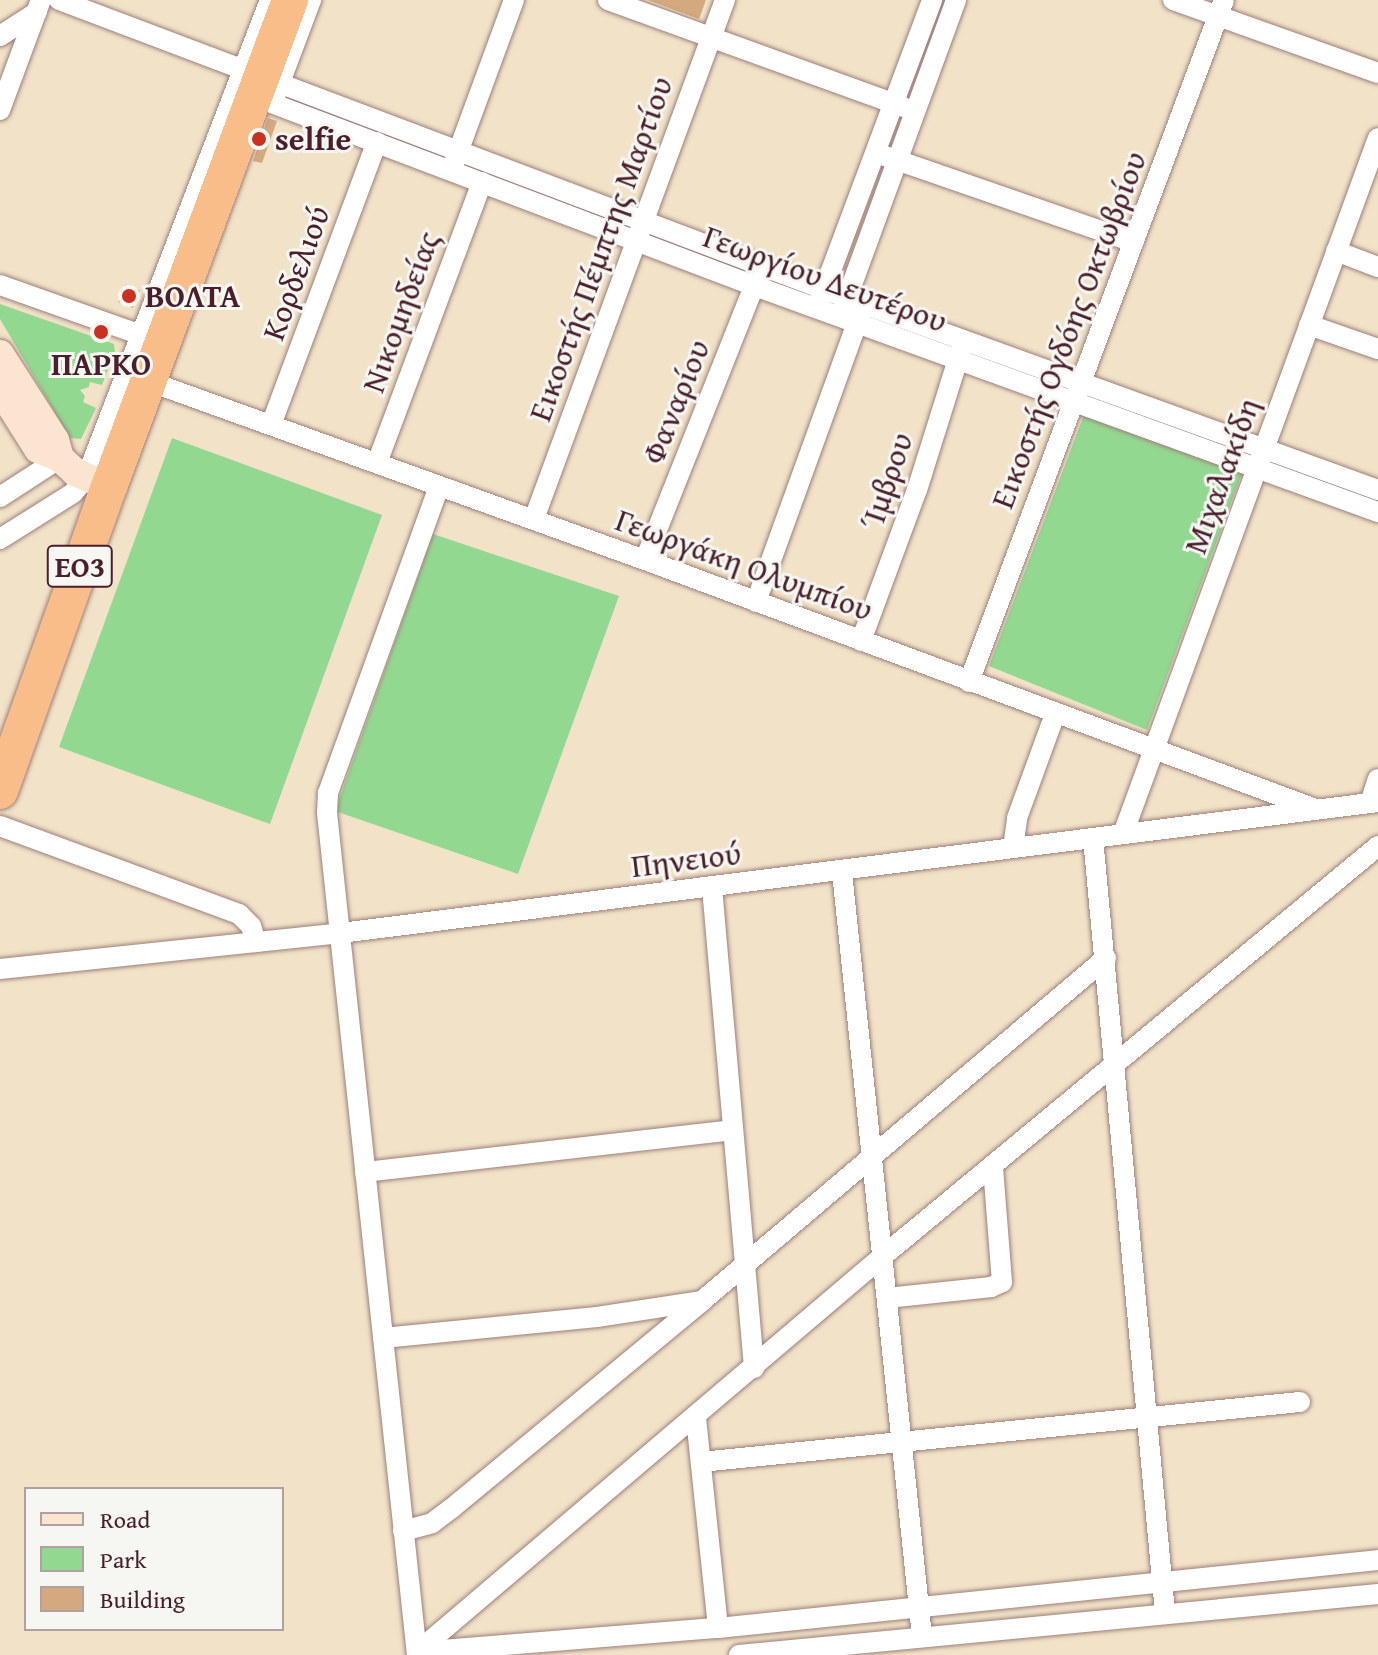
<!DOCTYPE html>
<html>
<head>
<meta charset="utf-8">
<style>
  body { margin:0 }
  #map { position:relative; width:1378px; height:1655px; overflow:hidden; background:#f2e2c8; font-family:"Gentium Book Plus",serif }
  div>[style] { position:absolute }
  .green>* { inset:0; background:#93d891 }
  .building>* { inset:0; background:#d4a97f }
  .roads { filter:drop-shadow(0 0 2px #9e807a) drop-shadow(0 0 2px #9e807a) }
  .street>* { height:20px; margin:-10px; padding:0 10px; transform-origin:10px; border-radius:10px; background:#fff }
  .secondary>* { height:28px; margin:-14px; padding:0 14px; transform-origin:14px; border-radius:14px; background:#fce5d0 }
  .highway>* { height:36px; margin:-18px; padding:0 18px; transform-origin:18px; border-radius:18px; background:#f8bd89 }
  .dots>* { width:22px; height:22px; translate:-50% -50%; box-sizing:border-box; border:4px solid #f6f6f2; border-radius:50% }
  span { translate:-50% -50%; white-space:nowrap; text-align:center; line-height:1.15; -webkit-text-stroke:6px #f6f6f2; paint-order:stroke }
  .shield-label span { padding:2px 6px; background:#f6f6f2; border:2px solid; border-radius:6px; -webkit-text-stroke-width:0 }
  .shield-label { font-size:30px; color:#4a1f2b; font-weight:700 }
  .poi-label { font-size:32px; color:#4a1f2b; font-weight:700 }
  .left { translate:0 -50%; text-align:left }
  .street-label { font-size:32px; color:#4a1f2b }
  .legend { position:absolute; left:24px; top:1487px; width:260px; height:144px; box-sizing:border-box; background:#f6f6f2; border:2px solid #b1a0a2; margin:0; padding:10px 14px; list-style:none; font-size:24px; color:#4a1f2b }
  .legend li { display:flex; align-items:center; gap:16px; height:40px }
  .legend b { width:40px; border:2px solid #b1a0a2 }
</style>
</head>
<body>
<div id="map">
  <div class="green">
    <i style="clip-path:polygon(0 304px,114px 344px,115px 352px,102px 385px,90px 382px,89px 387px,80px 390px,85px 396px,83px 402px,96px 408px,81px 439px,70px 438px,0 319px)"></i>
    <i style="clip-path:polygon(1084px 415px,1242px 473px,1147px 730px,989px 666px)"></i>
    <i style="clip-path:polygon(172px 438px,382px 515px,270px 824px,59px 747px)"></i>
    <i style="clip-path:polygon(433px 534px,619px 596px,518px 874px,335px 811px)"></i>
  </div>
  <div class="building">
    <i style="clip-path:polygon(648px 0,706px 0,699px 19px)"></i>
    <i style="clip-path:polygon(268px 118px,277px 121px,262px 163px,253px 161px)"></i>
    <i style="clip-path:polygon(125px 285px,140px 290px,133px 308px,118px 302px)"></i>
  </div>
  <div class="roads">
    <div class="street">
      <i style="left:59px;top:0;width:842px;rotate:20.72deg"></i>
      <i style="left:847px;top:298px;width:565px;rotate:19.88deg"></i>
      <i style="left:608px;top:0;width:314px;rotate:19.9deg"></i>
      <i style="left:1173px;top:0;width:218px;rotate:19.6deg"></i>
      <i style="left:0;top:36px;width:44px;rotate:-33deg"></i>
      <i style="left:237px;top:90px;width:554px;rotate:20.73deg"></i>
      <i style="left:755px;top:286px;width:663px;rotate:19.94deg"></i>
      <i style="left:275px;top:96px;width:103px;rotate:-69.4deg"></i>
      <i style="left:0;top:110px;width:117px;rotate:-69.6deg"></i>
      <i style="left:885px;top:156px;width:263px;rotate:19.1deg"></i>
      <i style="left:454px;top:163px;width:174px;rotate:-69.8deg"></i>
      <i style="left:1336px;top:251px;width:45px;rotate:20.9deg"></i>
      <i style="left:0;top:285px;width:164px;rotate:19.5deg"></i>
      <i style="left:820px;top:300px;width:320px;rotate:-69.5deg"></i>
      <i style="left:843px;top:309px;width:329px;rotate:-69.9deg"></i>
      <i style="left:1309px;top:325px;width:73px;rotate:19.2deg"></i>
      <i style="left:148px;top:381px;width:528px;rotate:19.81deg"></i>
      <i style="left:645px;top:560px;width:713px;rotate:20.37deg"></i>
      <i style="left:271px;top:425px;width:302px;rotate:-69.5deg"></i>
      <i style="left:377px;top:463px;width:300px;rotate:-69.5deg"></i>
      <i style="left:0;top:497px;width:72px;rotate:-33deg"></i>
      <i style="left:534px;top:519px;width:553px;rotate:-69.8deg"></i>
      <i style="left:0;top:539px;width:86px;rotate:-32.2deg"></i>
      <i style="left:73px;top:493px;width:20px;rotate:-49deg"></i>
      <i style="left:86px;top:478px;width:512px;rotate:-68.95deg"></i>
      <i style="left:645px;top:560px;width:308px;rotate:-68.3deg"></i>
      <i style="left:756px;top:602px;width:308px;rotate:-70.1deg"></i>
      <i style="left:861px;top:641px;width:161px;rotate:-69.7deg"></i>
      <i style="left:917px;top:490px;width:147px;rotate:-72.6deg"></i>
      <i style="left:969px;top:682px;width:728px;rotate:-69.5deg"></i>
      <i style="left:1370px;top:803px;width:25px;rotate:-72deg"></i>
      <i style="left:0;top:826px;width:255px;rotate:20.2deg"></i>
      <i style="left:239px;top:914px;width:17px;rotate:45deg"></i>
      <i style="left:251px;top:926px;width:17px;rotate:73deg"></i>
      <i style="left:1123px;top:834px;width:741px;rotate:-69.88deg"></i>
      <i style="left:1093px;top:838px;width:778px;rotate:84.69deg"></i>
      <i style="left:1013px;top:848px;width:30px;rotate:-82deg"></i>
      <i style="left:1017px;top:818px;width:111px;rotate:-69.9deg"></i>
      <i style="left:842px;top:872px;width:769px;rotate:84.03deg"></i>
      <i style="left:712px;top:887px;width:483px;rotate:85deg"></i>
      <i style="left:0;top:969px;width:343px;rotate:-6deg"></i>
      <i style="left:341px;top:933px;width:1045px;rotate:-7.2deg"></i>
      <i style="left:365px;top:1172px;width:370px;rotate:-6.5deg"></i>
      <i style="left:887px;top:1298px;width:105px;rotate:-6deg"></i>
      <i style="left:991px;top:1287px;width:12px;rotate:-24deg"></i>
      <i style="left:1002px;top:1282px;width:115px;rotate:-94.5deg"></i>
      <i style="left:383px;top:1338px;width:215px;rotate:-5.6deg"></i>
      <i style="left:597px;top:1317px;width:105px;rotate:-8.7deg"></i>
      <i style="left:696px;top:1418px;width:211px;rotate:84deg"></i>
      <i style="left:701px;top:1462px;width:602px;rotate:-5.72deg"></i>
      <i style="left:403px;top:1531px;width:30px;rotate:-15deg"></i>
      <i style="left:432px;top:1523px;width:25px;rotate:-37deg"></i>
      <i style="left:452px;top:1508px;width:325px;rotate:-39.6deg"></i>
      <i style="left:702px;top:1301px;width:530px;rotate:-40.33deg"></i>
      <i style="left:417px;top:1652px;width:612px;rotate:-40.36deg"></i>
      <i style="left:883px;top:1256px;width:643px;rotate:-39.63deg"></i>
      <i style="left:417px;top:1652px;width:302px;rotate:-4.6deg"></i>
      <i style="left:718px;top:1628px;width:663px;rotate:-5.88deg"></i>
      <i style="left:417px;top:1655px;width:847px;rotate:-96.1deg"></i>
      <i style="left:327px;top:813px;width:20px;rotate:-87deg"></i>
      <i style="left:328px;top:793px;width:326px;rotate:-70.1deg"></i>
      <i style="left:739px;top:1655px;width:642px;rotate:-5.45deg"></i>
    </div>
    <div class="secondary">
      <i style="left:0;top:354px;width:102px;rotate:57.4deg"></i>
      <i style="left:55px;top:440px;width:19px;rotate:74deg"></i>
      <i style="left:0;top:389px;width:71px;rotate:57.7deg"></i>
      <i style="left:38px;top:449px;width:24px;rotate:22deg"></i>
      <i style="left:60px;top:458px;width:21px;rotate:43deg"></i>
      <i style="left:75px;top:472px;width:37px;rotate:24deg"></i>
    </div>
    <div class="highway">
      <i style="left:0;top:791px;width:323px;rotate:-70.3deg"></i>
      <i style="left:109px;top:487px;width:520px;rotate:-69.61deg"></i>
    </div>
  </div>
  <div class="dots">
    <i style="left:259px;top:139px;background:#c8321e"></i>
    <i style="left:129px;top:296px;background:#c8321e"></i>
    <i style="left:101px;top:332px;background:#c8321e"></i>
  </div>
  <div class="shield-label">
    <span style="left:80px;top:566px">ΕΟ3</span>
  </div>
  <div class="poi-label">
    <span class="left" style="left:275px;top:139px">selfie</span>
    <span class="left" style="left:145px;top:296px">ΒΟΛΤΑ</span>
    <span style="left:101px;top:364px">ΠΑΡΚΟ</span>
  </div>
  <div class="street-label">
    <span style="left:601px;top:249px;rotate:-70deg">Εικοστής Πέμπτης Μαρτίου</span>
    <span style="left:296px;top:273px;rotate:-70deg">Κορδελιού</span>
    <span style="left:825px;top:279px;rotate:20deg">Γεωργίου Δευτέρου</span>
    <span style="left:401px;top:312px;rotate:-70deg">Νικομηδείας</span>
    <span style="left:1069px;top:330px;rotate:-69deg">Εικοστής Ογδόης Οκτωβρίου</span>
    <span style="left:676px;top:402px;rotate:-68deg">Φαναρίου</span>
    <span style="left:1222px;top:476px;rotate:-70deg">Μιχαλακίδη</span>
    <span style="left:887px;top:481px;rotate:-71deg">Ίμβρου</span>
    <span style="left:744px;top:565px;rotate:20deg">Γεωργάκη Ολυμπίου</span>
    <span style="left:686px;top:860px;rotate:-7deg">Πηνειού</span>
  </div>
  <ul class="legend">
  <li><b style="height:10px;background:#fce5d0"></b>Road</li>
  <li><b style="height:22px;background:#93d891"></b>Park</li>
  <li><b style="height:22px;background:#d4a97f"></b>Building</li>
  </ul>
</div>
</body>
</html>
